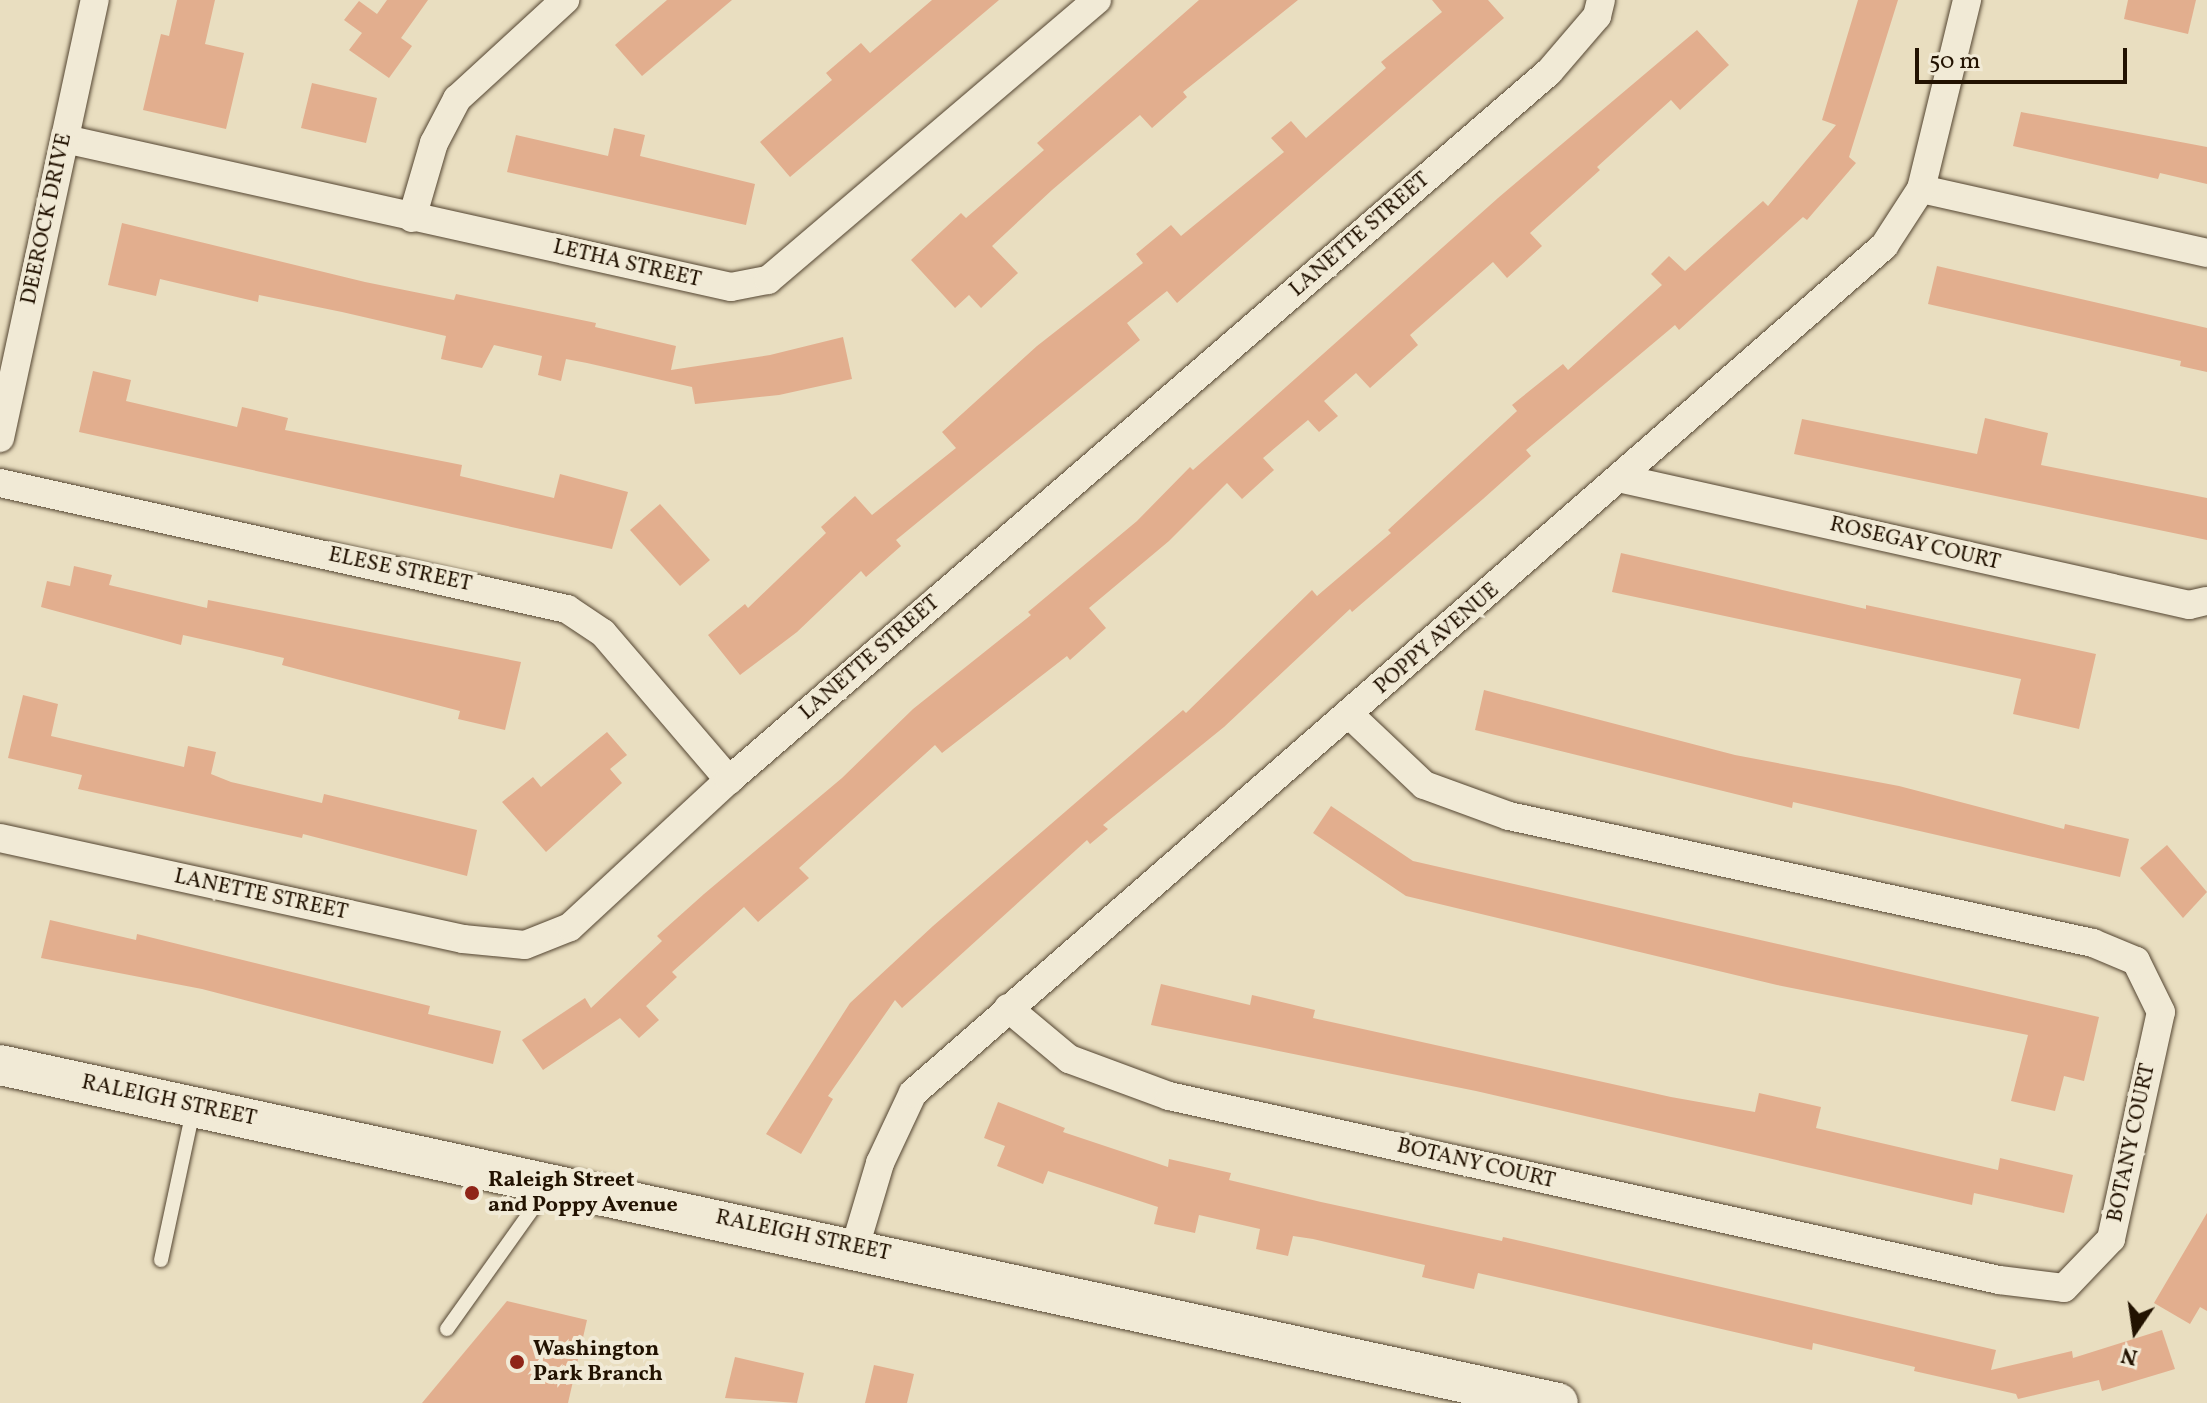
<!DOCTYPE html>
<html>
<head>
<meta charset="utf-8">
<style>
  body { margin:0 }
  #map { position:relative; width:2207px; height:1403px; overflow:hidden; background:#e9dec0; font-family:Vollkorn,serif }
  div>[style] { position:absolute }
  .building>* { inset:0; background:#e2ae8e }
  .roads { filter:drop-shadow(0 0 2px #544531) drop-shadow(0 0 2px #544531) }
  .lane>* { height:14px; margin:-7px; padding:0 7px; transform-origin:7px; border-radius:7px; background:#f1ead6 }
  .street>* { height:28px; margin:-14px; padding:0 14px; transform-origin:14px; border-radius:14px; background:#f1ead6 }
  .secondary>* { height:40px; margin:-20px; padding:0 20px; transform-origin:20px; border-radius:20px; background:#f1ead6 }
  .dots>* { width:22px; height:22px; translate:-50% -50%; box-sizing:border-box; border:4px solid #f1ead6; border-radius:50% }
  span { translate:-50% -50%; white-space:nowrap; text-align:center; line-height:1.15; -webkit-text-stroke:8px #f1ead6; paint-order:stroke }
  .street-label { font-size:22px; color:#221201 }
  .poi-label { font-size:22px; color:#221201; font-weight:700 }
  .left { translate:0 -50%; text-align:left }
  .north { position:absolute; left:2095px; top:1291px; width:80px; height:80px; -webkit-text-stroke:6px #f1ead6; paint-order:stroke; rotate:193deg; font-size:22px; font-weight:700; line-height:32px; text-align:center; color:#221201 }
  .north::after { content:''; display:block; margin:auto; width:28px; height:36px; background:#221201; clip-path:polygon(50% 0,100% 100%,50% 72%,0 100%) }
  .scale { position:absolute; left:1915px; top:48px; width:212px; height:36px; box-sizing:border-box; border:4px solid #221201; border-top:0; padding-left:10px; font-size:24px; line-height:28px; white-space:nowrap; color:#221201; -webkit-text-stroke:6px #f1ead6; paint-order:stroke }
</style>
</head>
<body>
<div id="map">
  <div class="building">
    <i style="clip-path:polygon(177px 0,215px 0,205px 44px,244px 53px,226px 129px,143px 110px,161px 34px,169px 36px)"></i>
    <i style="clip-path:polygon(387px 0,428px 0,401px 38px,412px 46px,389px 78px,349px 50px,362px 33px,344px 20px,359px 1px,377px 14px)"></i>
    <i style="clip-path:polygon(667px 0,732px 0,642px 76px,615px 45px)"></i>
    <i style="clip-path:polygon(932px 0,999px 0,790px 177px,760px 142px,832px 80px,826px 73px,861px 43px,870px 53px)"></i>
    <i style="clip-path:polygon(1199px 0,1298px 0,1183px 92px,1187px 97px,1152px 128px,1140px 115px,1052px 190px,992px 246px,1018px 273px,981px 308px,969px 295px,955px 308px,911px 260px,961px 213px,966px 218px,1044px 150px,1037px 143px)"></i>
    <i style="clip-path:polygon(1432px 0,1488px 0,1504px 18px,1177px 303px,1167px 291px,1127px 323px,1140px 340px,896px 540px,901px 546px,866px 577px,861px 571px,797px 632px,740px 675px,708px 635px,745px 604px,748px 608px,826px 533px,821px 527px,855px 496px,872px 515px,956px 448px,942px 432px,1037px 346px,1143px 263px,1136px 254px,1171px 225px,1181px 236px,1284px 152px,1271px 138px,1291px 121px,1306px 138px,1386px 68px,1381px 62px,1442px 12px)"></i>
    <i style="clip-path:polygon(1858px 0,1898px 0,1849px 157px,1856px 163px,1807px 220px,1803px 217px,1679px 330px,1675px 325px,1526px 450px,1531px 456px,1483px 499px,1352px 612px,1350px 609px,1224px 727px,1103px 825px,1108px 829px,1090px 844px,1087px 840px,902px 1008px,895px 1000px,828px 1096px,833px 1099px,801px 1154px,766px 1134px,850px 1003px,933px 926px,1183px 710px,1186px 713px,1312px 590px,1317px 596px,1391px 533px,1388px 530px,1517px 411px,1512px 405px,1563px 364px,1568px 370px,1662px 285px,1651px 274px,1669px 256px,1685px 271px,1763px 201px,1768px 206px,1836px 125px,1822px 120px)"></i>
    <i style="clip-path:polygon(2128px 0,2196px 0,2188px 34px,2124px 19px)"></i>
    <i style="clip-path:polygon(1697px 30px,1729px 65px,1680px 110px,1671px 100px,1597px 167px,1600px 170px,1530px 233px,1542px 246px,1507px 278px,1493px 262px,1410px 335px,1418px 345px,1370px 388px,1356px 373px,1324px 401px,1338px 416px,1319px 432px,1308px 420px,1263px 458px,1274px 470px,1242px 499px,1227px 483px,1169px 541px,1089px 608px,1106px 628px,1070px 660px,1067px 656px,942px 753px,935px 745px,799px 868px,809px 878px,758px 922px,744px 907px,672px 972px,677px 977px,646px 1006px,659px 1020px,639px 1038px,620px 1018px,543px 1070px,522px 1040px,585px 998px,591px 1008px,662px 941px,657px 936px,704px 894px,842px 778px,913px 709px,1031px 615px,1028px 612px,1137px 521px,1190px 467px,1193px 470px,1498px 198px)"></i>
    <i style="clip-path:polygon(312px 83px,377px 98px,366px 143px,301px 128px)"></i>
    <i style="clip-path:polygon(2021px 112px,2207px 147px,2207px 184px,2160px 173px,2158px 179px,2013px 146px)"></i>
    <i style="clip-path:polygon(614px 128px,645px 135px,640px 156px,755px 184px,746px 225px,507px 172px,516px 135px,608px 156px)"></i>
    <i style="clip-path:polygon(122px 223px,365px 282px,454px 300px,456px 294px,596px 323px,595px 327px,676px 346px,671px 370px,770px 355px,843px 337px,852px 379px,779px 395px,695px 404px,692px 387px,587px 363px,566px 359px,561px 381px,538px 375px,542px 356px,494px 345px,482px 368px,441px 359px,446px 336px,342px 312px,259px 295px,258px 302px,160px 279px,156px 296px,108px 285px)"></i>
    <i style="clip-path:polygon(1937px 266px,2207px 328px,2207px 372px,2180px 366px,2181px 361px,1928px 304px)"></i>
    <i style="clip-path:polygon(93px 371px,131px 380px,126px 401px,237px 427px,242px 407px,288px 418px,285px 430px,462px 465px,460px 476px,554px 498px,560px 474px,628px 492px,612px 549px,79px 432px)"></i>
    <i style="clip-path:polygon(1985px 418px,2048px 433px,2041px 465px,2207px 498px,2207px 540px,1794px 454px,1802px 419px,1977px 454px)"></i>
    <i style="clip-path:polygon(660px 504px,710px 560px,680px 586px,630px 530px)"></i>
    <i style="clip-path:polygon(1621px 553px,1866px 609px,1866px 605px,2096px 654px,2079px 729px,2013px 714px,2021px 679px,1612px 592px)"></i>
    <i style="clip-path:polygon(74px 566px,112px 575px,109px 585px,207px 608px,208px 600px,521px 662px,505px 730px,458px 719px,460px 711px,282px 665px,284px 658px,183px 635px,181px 645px,41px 607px,47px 581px,70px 586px)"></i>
    <i style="clip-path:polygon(1484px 690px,1735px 755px,1899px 786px,2064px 829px,2065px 824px,2129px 839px,2120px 877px,1793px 802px,1792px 808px,1475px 730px)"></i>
    <i style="clip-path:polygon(23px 695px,58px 704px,51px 736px,184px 767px,188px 746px,216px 752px,211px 774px,231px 782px,322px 803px,324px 794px,477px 830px,467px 876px,303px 834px,302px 838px,78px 789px,82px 775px,8px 758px)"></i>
    <i style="clip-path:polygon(607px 732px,627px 755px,610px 769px,622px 783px,546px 852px,502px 802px,533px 777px,541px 787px)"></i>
    <i style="clip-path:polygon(1331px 806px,1413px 861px,2099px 1017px,2084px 1081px,2064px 1076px,2055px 1111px,2011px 1101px,2028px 1035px,1777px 985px,1406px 896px,1313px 833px)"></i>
    <i style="clip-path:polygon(2167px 845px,2207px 892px,2183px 918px,2140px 868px)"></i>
    <i style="clip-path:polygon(50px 920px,136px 940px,137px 934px,430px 1006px,428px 1014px,501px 1031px,493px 1064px,202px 989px,41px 958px)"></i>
    <i style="clip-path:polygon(1161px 984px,1250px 1005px,1252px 995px,1315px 1010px,1313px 1018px,1671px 1097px,1755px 1112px,1759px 1093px,1821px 1107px,1816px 1128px,1998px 1170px,2000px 1158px,2073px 1175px,2064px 1213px,1974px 1193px,1972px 1205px,1476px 1091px,1151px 1025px)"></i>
    <i style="clip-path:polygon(998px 1102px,1065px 1128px,1063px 1132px,1168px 1167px,1169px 1159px,1231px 1173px,1229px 1180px,1321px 1202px,1502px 1241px,1503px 1237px,1996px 1350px,1991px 1370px,2072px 1351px,2073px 1358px,2162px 1330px,2175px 1369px,2102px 1391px,2099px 1380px,2018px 1399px,2016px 1394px,1914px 1371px,1915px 1367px,1813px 1343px,1812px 1350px,1478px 1273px,1474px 1289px,1422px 1277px,1425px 1265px,1313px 1239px,1293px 1236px,1288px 1256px,1256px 1249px,1260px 1229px,1199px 1215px,1195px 1233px,1154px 1224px,1158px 1207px,1048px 1171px,1043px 1184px,997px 1166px,1005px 1146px,984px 1138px)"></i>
    <i style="clip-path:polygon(2207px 1213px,2207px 1311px,2200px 1307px,2190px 1324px,2154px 1303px)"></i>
    <i style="clip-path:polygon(507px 1301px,587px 1320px,568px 1403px,422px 1403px)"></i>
    <i style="clip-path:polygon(735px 1357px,804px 1373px,797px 1403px,725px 1398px)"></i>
    <i style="clip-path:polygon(874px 1365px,914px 1374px,907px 1403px,865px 1403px)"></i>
  </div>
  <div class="roads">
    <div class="lane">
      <i style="left:161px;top:1260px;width:152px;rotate:-77.9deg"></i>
      <i style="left:447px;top:1329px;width:172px;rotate:-54.5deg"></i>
    </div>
    <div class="street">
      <i style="left:65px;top:139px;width:682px;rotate:12.53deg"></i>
      <i style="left:731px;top:287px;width:38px;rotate:-11deg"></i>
      <i style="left:768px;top:280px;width:432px;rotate:-40.4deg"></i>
      <i style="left:1921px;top:189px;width:293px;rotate:12.6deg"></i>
      <i style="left:412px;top:218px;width:78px;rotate:-73.7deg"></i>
      <i style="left:434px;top:143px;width:50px;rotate:-62.4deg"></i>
      <i style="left:457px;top:99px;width:147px;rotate:-42.5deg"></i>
      <i style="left:0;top:438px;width:448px;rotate:-77.8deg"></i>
      <i style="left:1623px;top:479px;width:580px;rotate:12.55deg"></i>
      <i style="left:2189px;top:605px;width:18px;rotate:-13deg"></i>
      <i style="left:0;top:483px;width:581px;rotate:12.53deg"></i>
      <i style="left:567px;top:609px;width:43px;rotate:33.7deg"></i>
      <i style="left:603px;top:633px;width:194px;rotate:49.4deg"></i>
      <i style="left:0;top:838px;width:474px;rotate:12.3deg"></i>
      <i style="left:463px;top:939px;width:62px;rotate:5.5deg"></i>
      <i style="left:525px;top:945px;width:48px;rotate:-21.8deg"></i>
      <i style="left:570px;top:927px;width:217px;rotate:-42.8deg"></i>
      <i style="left:729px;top:780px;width:1083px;rotate:-40.81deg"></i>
      <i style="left:1549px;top:72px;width:74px;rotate:-49.4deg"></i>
      <i style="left:1597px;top:16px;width:16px;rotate:-76deg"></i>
      <i style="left:1008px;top:1008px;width:80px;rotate:39.9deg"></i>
      <i style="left:1069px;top:1059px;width:107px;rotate:20.3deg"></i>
      <i style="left:1169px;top:1096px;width:850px;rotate:12.5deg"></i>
      <i style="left:1999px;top:1280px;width:65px;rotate:7deg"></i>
      <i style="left:2064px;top:1288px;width:68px;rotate:-46.2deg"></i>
      <i style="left:2111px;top:1239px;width:232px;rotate:-77.6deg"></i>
      <i style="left:2161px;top:1012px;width:57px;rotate:-116.1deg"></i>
      <i style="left:2136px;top:961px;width:47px;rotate:-157.3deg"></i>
      <i style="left:2093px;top:943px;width:598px;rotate:-167.73deg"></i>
      <i style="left:1509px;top:816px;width:90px;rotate:-160deg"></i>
      <i style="left:1424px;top:785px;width:102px;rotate:-136.6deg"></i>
      <i style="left:855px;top:1247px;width:88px;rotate:-73.4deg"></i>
      <i style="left:880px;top:1163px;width:77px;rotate:-64.8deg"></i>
      <i style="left:913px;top:1093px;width:1289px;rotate:-41.1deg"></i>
      <i style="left:1884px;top:246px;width:68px;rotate:-57deg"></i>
      <i style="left:1921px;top:189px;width:195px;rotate:-76.3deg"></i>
    </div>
    <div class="secondary">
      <i style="left:0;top:1065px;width:1594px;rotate:12.24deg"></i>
    </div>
  </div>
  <div class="dots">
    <i style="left:472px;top:1193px;background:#8f2418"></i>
    <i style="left:517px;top:1362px;background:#8f2418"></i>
  </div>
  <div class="street-label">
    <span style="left:47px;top:219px;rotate:-78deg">DEEROCK DRIVE</span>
    <span style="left:1360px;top:235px;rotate:-41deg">LANETTE STREET</span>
    <span style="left:627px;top:264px;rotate:13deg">LETHA STREET</span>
    <span style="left:1915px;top:544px;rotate:13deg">ROSEGAY COURT</span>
    <span style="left:400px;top:570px;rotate:12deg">ELESE STREET</span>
    <span style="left:1437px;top:639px;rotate:-41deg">POPPY AVENUE</span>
    <span style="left:870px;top:658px;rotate:-41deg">LANETTE STREET</span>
    <span style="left:261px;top:895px;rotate:12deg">LANETTE STREET</span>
    <span style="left:169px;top:1101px;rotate:12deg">RALEIGH STREET</span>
    <span style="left:2132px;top:1143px;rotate:-78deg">BOTANY COURT</span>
    <span style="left:1476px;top:1164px;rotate:13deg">BOTANY COURT</span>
    <span style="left:803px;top:1236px;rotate:12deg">RALEIGH STREET</span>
  </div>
  <div class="poi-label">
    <span class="left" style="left:488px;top:1193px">Raleigh Street<br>and Poppy Avenue</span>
    <span class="left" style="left:533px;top:1362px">Washington<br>Park Branch</span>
  </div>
  <div class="north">N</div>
  <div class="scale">50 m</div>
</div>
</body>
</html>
